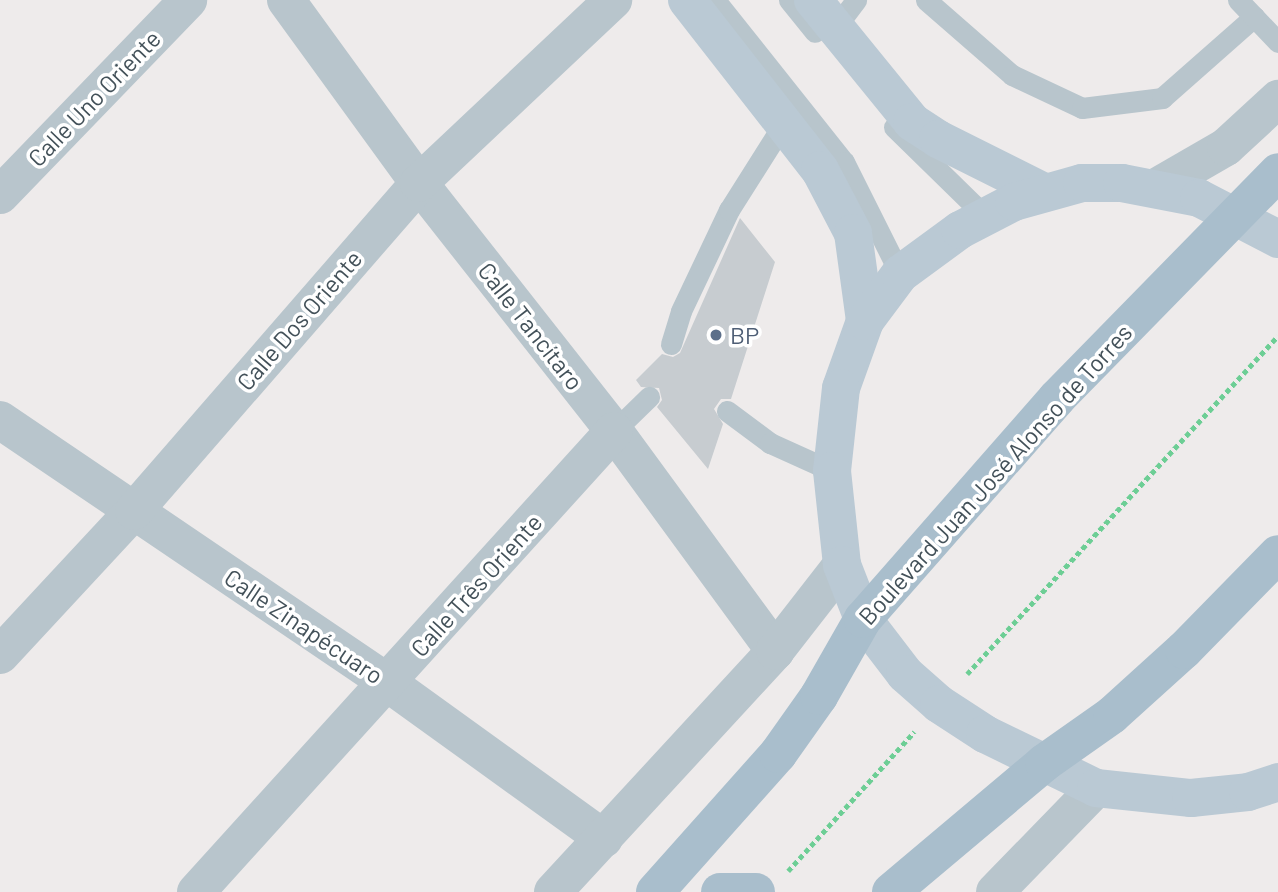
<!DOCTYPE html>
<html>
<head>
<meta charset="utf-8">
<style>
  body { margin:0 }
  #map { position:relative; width:1278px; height:892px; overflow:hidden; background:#eeebeb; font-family:Barlow,sans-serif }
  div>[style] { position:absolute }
  .building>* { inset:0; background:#c7ccd0 }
  .path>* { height:4.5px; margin-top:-2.25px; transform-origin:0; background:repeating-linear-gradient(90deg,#6dce95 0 5px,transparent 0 8.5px) }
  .service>* { height:21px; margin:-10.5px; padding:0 10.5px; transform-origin:10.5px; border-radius:10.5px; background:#b8c5cc }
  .minor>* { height:38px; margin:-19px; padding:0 19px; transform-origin:19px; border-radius:19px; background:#b8c5cc }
  .tertiary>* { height:38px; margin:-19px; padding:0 19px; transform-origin:19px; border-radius:19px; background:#b8c5cc }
  .secondary>* { height:38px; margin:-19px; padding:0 19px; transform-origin:19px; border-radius:19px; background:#bac9d4 }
  .primary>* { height:38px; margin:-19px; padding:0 19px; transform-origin:19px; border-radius:19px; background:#a9becc }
  .dots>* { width:19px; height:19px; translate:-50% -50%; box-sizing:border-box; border:4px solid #fff; border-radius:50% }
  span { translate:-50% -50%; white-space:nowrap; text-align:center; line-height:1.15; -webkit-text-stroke:7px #fff; paint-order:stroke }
  .street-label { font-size:24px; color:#435159 }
  .service-label { font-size:24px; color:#4e5e75 }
  .left { translate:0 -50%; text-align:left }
</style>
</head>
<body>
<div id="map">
  <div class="building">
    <i style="clip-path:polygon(740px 218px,775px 262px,731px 399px,721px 399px,714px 409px,723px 424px,708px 469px,657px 407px,662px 400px,659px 388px,641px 387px,636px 380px,662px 354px,673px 357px,680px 353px)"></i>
  </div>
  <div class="path">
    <i style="left:967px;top:674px;width:459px;rotate:-47.4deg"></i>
    <i style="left:788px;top:871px;width:188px;rotate:-47.8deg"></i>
  </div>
  <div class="service">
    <i style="left:715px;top:0;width:207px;rotate:51.5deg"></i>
    <i style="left:844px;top:162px;width:125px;rotate:63.4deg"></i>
    <i style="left:789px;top:0;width:41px;rotate:50.9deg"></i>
    <i style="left:926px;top:0;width:114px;rotate:41.1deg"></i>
    <i style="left:1012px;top:75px;width:77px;rotate:25.2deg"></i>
    <i style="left:1082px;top:108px;width:81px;rotate:-7.1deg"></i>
    <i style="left:1162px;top:98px;width:123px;rotate:-41.4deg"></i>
    <i style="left:1238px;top:0;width:58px;rotate:46.4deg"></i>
    <i style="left:835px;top:28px;width:35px;rotate:-53deg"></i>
    <i style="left:894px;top:127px;width:127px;rotate:44.4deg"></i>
    <i style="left:671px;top:344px;width:34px;rotate:-73deg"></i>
    <i style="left:681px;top:311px;width:112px;rotate:-64.6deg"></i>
    <i style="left:729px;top:210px;width:103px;rotate:-57.7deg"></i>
    <i style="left:727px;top:411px;width:54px;rotate:36.7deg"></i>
    <i style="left:770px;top:443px;width:68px;rotate:24.3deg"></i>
    <i style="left:614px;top:431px;width:49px;rotate:-44.2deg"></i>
  </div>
  <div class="minor">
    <i style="left:286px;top:0;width:226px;rotate:54deg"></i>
    <i style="left:419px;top:183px;width:315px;rotate:51.8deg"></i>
    <i style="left:614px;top:431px;width:273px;rotate:53.8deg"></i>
    <i style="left:0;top:195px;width:271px;rotate:-46deg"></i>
    <i style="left:0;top:420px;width:469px;rotate:34.1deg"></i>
    <i style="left:388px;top:683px;width:266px;rotate:35.8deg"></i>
    <i style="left:0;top:655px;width:197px;rotate:-47.1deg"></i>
    <i style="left:134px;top:511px;width:435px;rotate:-49deg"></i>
    <i style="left:419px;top:183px;width:267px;rotate:-43.3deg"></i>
    <i style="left:196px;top:892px;width:622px;rotate:-47.8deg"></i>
  </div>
  <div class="tertiary">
    <i style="left:1155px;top:188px;width:82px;rotate:-30deg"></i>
    <i style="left:1226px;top:147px;width:71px;rotate:-42.7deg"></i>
    <i style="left:553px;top:892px;width:328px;rotate:-47.3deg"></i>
    <i style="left:775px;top:651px;width:109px;rotate:-52.1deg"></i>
    <i style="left:995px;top:892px;width:145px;rotate:-45.8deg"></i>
  </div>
  <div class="secondary">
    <i style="left:687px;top:0;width:216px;rotate:52deg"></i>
    <i style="left:820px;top:170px;width:71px;rotate:62.4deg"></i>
    <i style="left:853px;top:233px;width:89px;rotate:82.2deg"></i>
    <i style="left:865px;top:321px;width:71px;rotate:109.7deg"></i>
    <i style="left:841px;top:388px;width:83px;rotate:96.2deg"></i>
    <i style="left:832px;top:471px;width:95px;rotate:83.9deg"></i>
    <i style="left:842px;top:565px;width:58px;rotate:68.7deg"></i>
    <i style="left:863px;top:619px;width:69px;rotate:52.6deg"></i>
    <i style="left:905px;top:674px;width:45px;rotate:41.4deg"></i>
    <i style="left:939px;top:704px;width:55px;rotate:33.1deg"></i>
    <i style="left:985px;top:734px;width:123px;rotate:25.9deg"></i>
    <i style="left:1096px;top:788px;width:96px;rotate:6deg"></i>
    <i style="left:1191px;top:798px;width:57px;rotate:-6deg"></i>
    <i style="left:1248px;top:792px;width:32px;rotate:-18deg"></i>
    <i style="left:813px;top:0;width:157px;rotate:50.9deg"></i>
    <i style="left:912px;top:122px;width:31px;rotate:33deg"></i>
    <i style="left:938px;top:139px;width:119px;rotate:26.6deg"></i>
    <i style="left:865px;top:321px;width:59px;rotate:-53.3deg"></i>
    <i style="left:900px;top:274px;width:74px;rotate:-36.3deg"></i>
    <i style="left:960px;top:230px;width:61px;rotate:-27.4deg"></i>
    <i style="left:1014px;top:202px;width:71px;rotate:-15.6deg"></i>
    <i style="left:1082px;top:183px;width:40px"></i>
    <i style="left:1122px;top:183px;width:78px;rotate:11deg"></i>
    <i style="left:1199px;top:198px;width:89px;rotate:27.4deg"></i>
  </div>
  <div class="primary">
    <i style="left:655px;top:892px;width:185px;rotate:-48.3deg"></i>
    <i style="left:778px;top:754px;width:71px;rotate:-54.7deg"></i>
    <i style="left:819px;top:696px;width:89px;rotate:-60.3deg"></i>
    <i style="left:863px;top:619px;width:294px;rotate:-48.7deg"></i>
    <i style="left:1057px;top:398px;width:316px;rotate:-45.6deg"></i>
    <i style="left:720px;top:892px;width:36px"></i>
    <i style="left:891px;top:892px;width:200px;rotate:-40.1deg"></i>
    <i style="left:1044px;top:763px;width:83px;rotate:-35.2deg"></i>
    <i style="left:1112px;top:715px;width:97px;rotate:-42.1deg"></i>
    <i style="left:1184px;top:650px;width:134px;rotate:-45.6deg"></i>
  </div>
  <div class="dots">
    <i style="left:716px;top:335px;background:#5c6f8a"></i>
  </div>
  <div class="street-label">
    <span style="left:94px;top:98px;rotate:-46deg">Calle Uno Oriente</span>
    <span style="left:299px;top:320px;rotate:-49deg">Calle Dos Oriente</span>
    <span style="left:531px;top:326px;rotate:52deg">Calle Tancítaro</span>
    <span style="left:995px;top:474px;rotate:-48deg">Boulevard Juan José Alonso de Torres</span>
    <span style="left:476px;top:585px;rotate:-48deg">Calle Três Oriente</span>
    <span style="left:304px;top:626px;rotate:34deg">Calle Zinapécuaro</span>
  </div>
  <div class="service-label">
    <span class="left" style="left:730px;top:335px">BP</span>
  </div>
</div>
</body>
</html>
